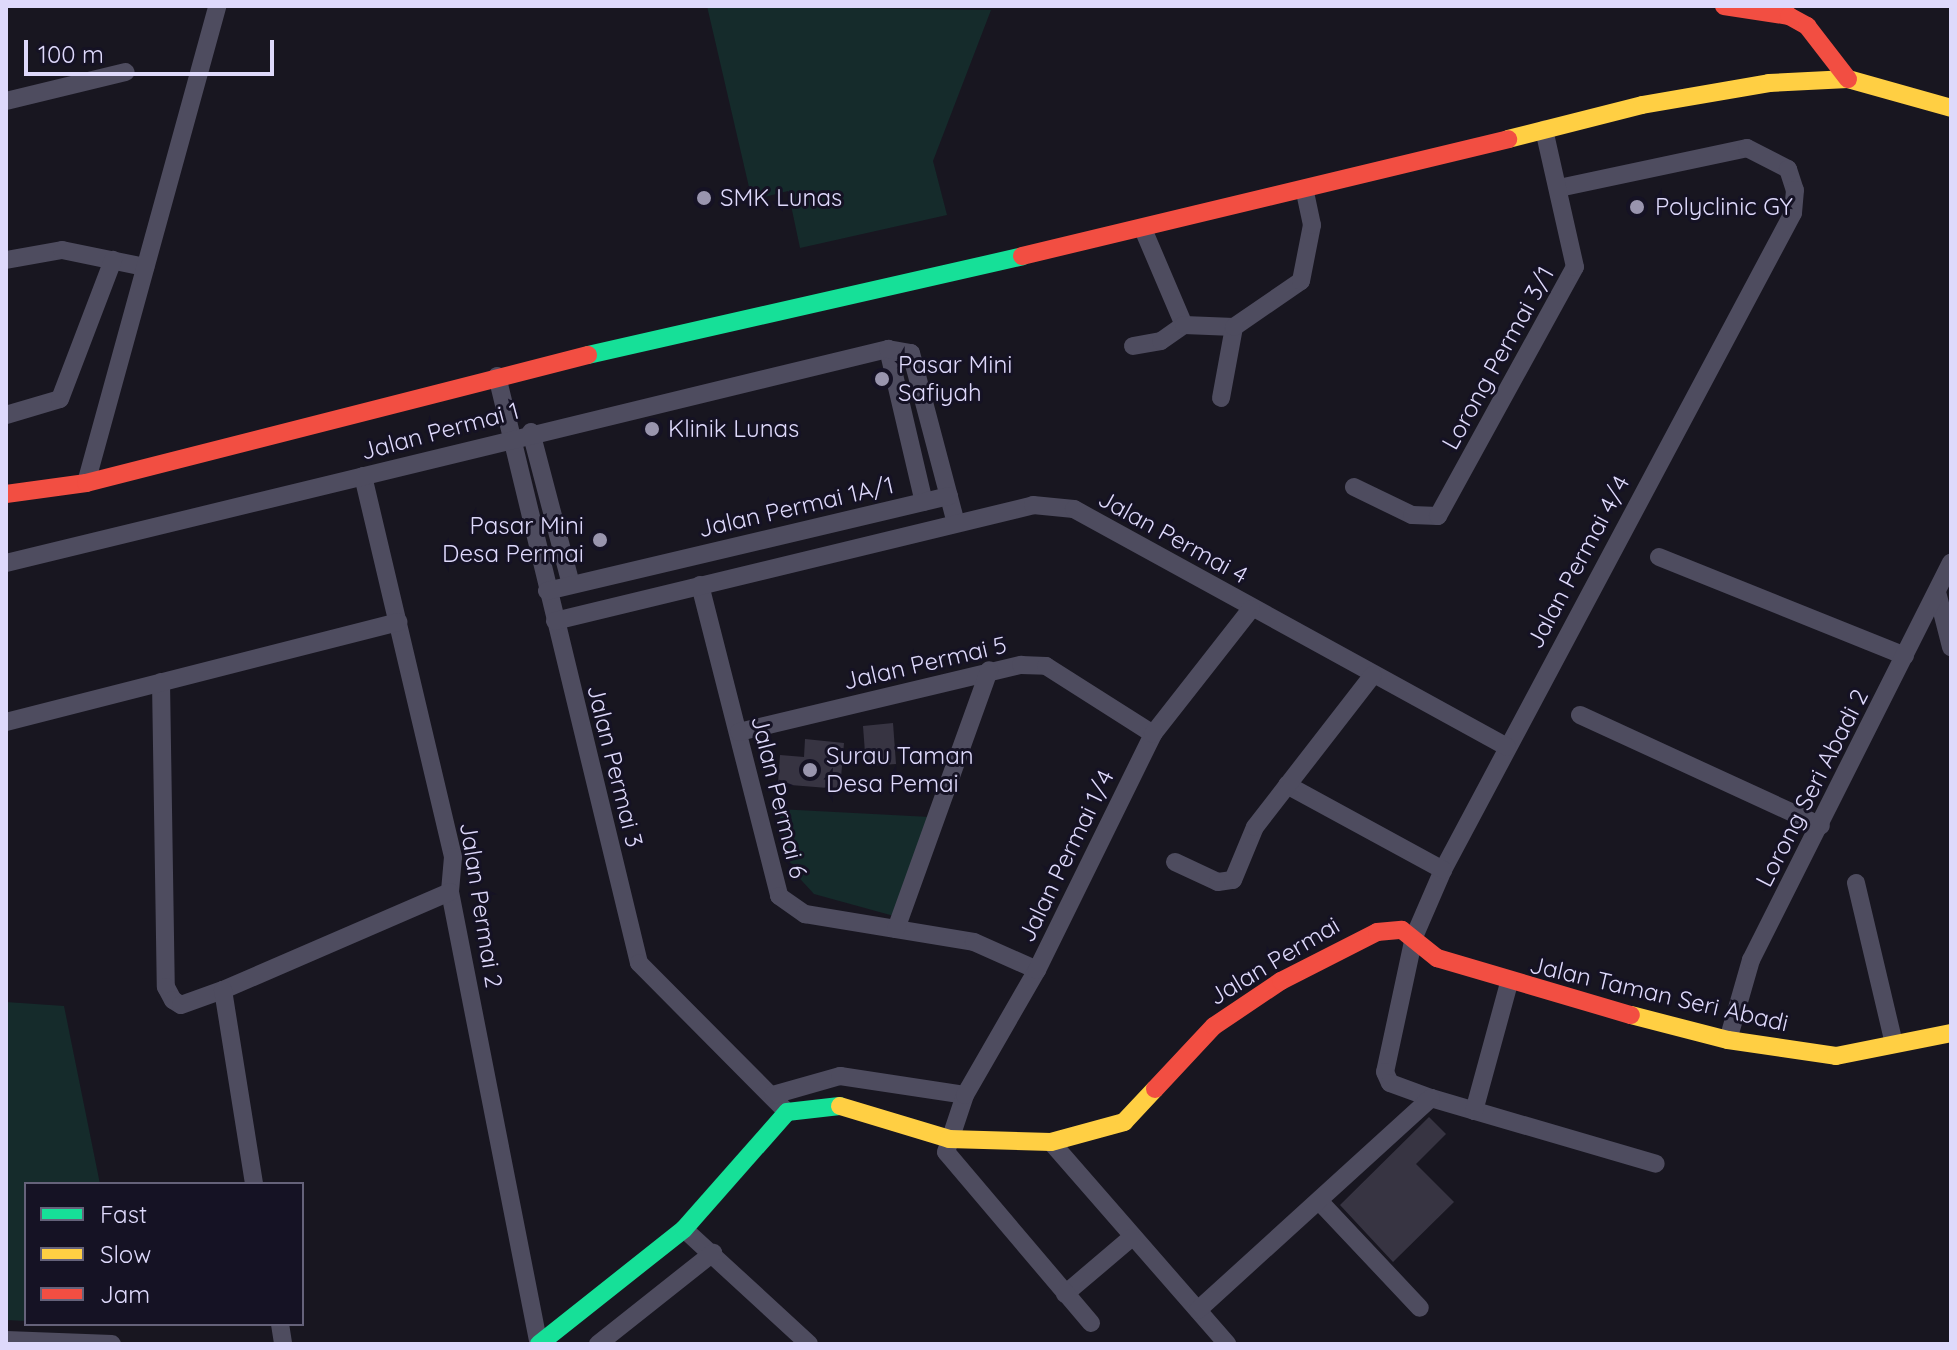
<!DOCTYPE html>
<html>
<head>
<meta charset="utf-8">
<style>
  body { margin:0 }
  #map { position:relative; width:1957px; height:1350px; overflow:hidden; background:#181620; font-family:Quicksand,sans-serif }
  div>[style] { position:absolute }
  .green>* { inset:0; background:#152b2b }
  .building>* { inset:0; background:#373442 }
  .street>* { height:18px; margin:-9px; padding:0 9px; transform-origin:9px; border-radius:9px; background:#4e4c5f }
  .fast>* { height:18px; margin:-9px; padding:0 9px; transform-origin:9px; border-radius:9px; background:#16e098 }
  .slow>* { height:18px; margin:-9px; padding:0 9px; transform-origin:9px; border-radius:9px; background:#ffcf43 }
  .jam>* { height:18px; margin:-9px; padding:0 9px; transform-origin:9px; border-radius:9px; background:#f24e42 }
  .dots>* { width:22px; height:22px; translate:-50% -50%; box-sizing:border-box; border:4px solid #151224; border-radius:50% }
  span { translate:-50% -50%; white-space:nowrap; text-align:center; line-height:1.15; -webkit-text-stroke:6px #151224; paint-order:stroke }
  .poi-label { font-size:24px; color:#ded9fb }
  .left { translate:0 -50%; text-align:left }
  .right { translate:-100% -50%; text-align:right }
  .street-label { font-size:24px; color:#ded9fb }
  .frame { position:absolute; inset:0; border:8px solid #ded9fb; pointer-events:none }
  .legend { position:absolute; left:24px; top:1182px; width:280px; height:144px; box-sizing:border-box; background:#151224; border:2px solid #65627a; margin:0; padding:10px 14px; list-style:none; font-size:24px; color:#ded9fb }
  .legend li { display:flex; align-items:center; gap:16px; height:40px }
  .legend b { width:40px; border:2px solid #65627a }
  .scale { position:absolute; left:24px; top:40px; width:250px; height:36px; box-sizing:border-box; border:4px solid #ded9fb; border-top:0; padding-left:10px; font-size:24px; line-height:28px; white-space:nowrap; color:#ded9fb; -webkit-text-stroke:6px #151224; paint-order:stroke }
</style>
</head>
<body>
<div id="map">
  <div class="green">
    <i style="clip-path:polygon(707px 6px,991px 10px,933px 161px,947px 215px,800px 248px,788px 191px,752px 200px)"></i>
    <i style="clip-path:polygon(778px 809px,930px 817px,894px 916px,814px 894px,792px 870px)"></i>
    <i style="clip-path:polygon(6px 1002px,64px 1006px,100px 1184px,26px 1184px,26px 1321px,6px 1320px)"></i>
  </div>
  <div class="building">
    <i style="clip-path:polygon(893px 723px,896px 764px,866px 766px,863px 726px)"></i>
    <i style="clip-path:polygon(805px 739px,844px 743px,840px 789px,778px 784px,780px 755px,804px 757px)"></i>
    <i style="clip-path:polygon(1429px 1117px,1446px 1134px,1416px 1164px,1454px 1202px,1393px 1262px,1340px 1205px)"></i>
  </div>
  <div class="street">
    <i style="left:6px;top:101px;width:123px;rotate:-13.6deg"></i>
    <i style="left:1559px;top:188px;width:192px;rotate:-12deg"></i>
    <i style="left:1747px;top:148px;width:46px;rotate:27.1deg"></i>
    <i style="left:1788px;top:169px;width:22px;rotate:72deg"></i>
    <i style="left:1795px;top:190px;width:23px;rotate:95deg"></i>
    <i style="left:1793px;top:213px;width:744px;rotate:118.05deg"></i>
    <i style="left:1443px;top:870px;width:73px;rotate:113.4deg"></i>
    <i style="left:1414px;top:937px;width:138px;rotate:102.1deg"></i>
    <i style="left:1385px;top:1072px;width:12px;rotate:66deg"></i>
    <i style="left:1390px;top:1083px;width:44px;rotate:20.1deg"></i>
    <i style="left:1431px;top:1098px;width:234px;rotate:16.3deg"></i>
    <i style="left:1143px;top:229px;width:104px;rotate:66.9deg"></i>
    <i style="left:6px;top:260px;width:57px;rotate:-10.1deg"></i>
    <i style="left:62px;top:250px;width:85px;rotate:11.6deg"></i>
    <i style="left:1133px;top:346px;width:28px;rotate:-10deg"></i>
    <i style="left:1161px;top:341px;width:28px;rotate:-35deg"></i>
    <i style="left:1184px;top:325px;width:50px;rotate:2.3deg"></i>
    <i style="left:888px;top:349px;width:157px;rotate:76.8deg"></i>
    <i style="left:497px;top:376px;width:604px;rotate:76.4deg"></i>
    <i style="left:639px;top:963px;width:210px;rotate:45.2deg"></i>
    <i style="left:1221px;top:398px;width:72px;rotate:-79.6deg"></i>
    <i style="left:1234px;top:327px;width:81px;rotate:-34.5deg"></i>
    <i style="left:1301px;top:281px;width:57px;rotate:-78.9deg"></i>
    <i style="left:1312px;top:225px;width:35px;rotate:-102deg"></i>
    <i style="left:6px;top:415px;width:56px;rotate:-16.5deg"></i>
    <i style="left:60px;top:399px;width:149px;rotate:-69.1deg"></i>
    <i style="left:531px;top:432px;width:157px;rotate:75.3deg"></i>
    <i style="left:363px;top:476px;width:391px;rotate:76.7deg"></i>
    <i style="left:453px;top:857px;width:35px;rotate:95deg"></i>
    <i style="left:450px;top:892px;width:461px;rotate:78.9deg"></i>
    <i style="left:86px;top:483px;width:495px;rotate:-74.6deg"></i>
    <i style="left:1354px;top:487px;width:64px;rotate:25.8deg"></i>
    <i style="left:1412px;top:515px;width:26px;rotate:2deg"></i>
    <i style="left:1438px;top:516px;width:284px;rotate:-61.2deg"></i>
    <i style="left:1575px;top:267px;width:141px;rotate:-102.7deg"></i>
    <i style="left:1659px;top:557px;width:265px;rotate:21.9deg"></i>
    <i style="left:6px;top:563px;width:908px;rotate:-13.64deg"></i>
    <i style="left:888px;top:349px;width:23px;rotate:10deg"></i>
    <i style="left:911px;top:353px;width:176px;rotate:75.2deg"></i>
    <i style="left:700px;top:585px;width:321px;rotate:75.7deg"></i>
    <i style="left:779px;top:896px;width:32px;rotate:35deg"></i>
    <i style="left:805px;top:914px;width:171px;rotate:9.4deg"></i>
    <i style="left:974px;top:942px;width:69px;rotate:24deg"></i>
    <i style="left:547px;top:591px;width:413px;rotate:-13.3deg"></i>
    <i style="left:1937px;top:592px;width:57px;rotate:75.7deg"></i>
    <i style="left:555px;top:621px;width:492px;rotate:-13.6deg"></i>
    <i style="left:1033px;top:505px;width:41px;rotate:5.6deg"></i>
    <i style="left:1074px;top:509px;width:494px;rotate:28.8deg"></i>
    <i style="left:161px;top:682px;width:305px;rotate:89.1deg"></i>
    <i style="left:166px;top:987px;width:15px;rotate:62deg"></i>
    <i style="left:173px;top:1000px;width:9px;rotate:32deg"></i>
    <i style="left:181px;top:1005px;width:45px;rotate:-19.7deg"></i>
    <i style="left:223px;top:990px;width:247px;rotate:-23.4deg"></i>
    <i style="left:1580px;top:715px;width:265px;rotate:24.7deg"></i>
    <i style="left:6px;top:722px;width:405px;rotate:-14.3deg"></i>
    <i style="left:739px;top:732px;width:290px;rotate:-13.4deg"></i>
    <i style="left:1021px;top:665px;width:25px;rotate:2deg"></i>
    <i style="left:1046px;top:666px;width:127px;rotate:32.4deg"></i>
    <i style="left:1287px;top:785px;width:178px;rotate:28.6deg"></i>
    <i style="left:1175px;top:862px;width:47px;rotate:24.9deg"></i>
    <i style="left:1218px;top:882px;width:15px;rotate:-8deg"></i>
    <i style="left:1233px;top:880px;width:57px;rotate:-67.5deg"></i>
    <i style="left:1255px;top:827px;width:192px;rotate:-52.2deg"></i>
    <i style="left:1856px;top:883px;width:165px;rotate:76.7deg"></i>
    <i style="left:896px;top:929px;width:275px;rotate:-70.2deg"></i>
    <i style="left:223px;top:990px;width:196px;rotate:80.9deg"></i>
    <i style="left:1728px;top:1040px;width:83px;rotate:-74deg"></i>
    <i style="left:1751px;top:960px;width:445px;rotate:-63.3deg"></i>
    <i style="left:773px;top:1095px;width:70px;rotate:-15.8deg"></i>
    <i style="left:840px;top:1076px;width:126px;rotate:8.6deg"></i>
    <i style="left:1474px;top:1111px;width:133px;rotate:-74.7deg"></i>
    <i style="left:1051px;top:1142px;width:268px;rotate:48.9deg"></i>
    <i style="left:1321px;top:1203px;width:144px;rotate:46.7deg"></i>
    <i style="left:684px;top:1229px;width:170px;rotate:42.6deg"></i>
    <i style="left:1065px;top:1294px;width:87px;rotate:-40.3deg"></i>
    <i style="left:1198px;top:1310px;width:315px;rotate:-42.3deg"></i>
    <i style="left:1091px;top:1323px;width:224px;rotate:-130.3deg"></i>
    <i style="left:946px;top:1152px;width:60px;rotate:-71.6deg"></i>
    <i style="left:965px;top:1095px;width:144px;rotate:-60.1deg"></i>
    <i style="left:1037px;top:970px;width:263px;rotate:-63.8deg"></i>
    <i style="left:1153px;top:734px;width:159px;rotate:-51.9deg"></i>
    <i style="left:280px;top:1324px;width:20px;rotate:81deg"></i>
    <i style="left:6px;top:1340px;width:106px;rotate:2.2deg"></i>
    <i style="left:598px;top:1344px;width:147px;rotate:-38.4deg"></i>
  </div>
  <div class="fast">
    <i style="left:588px;top:355px;width:445px;rotate:-12.8deg"></i>
    <i style="left:539px;top:1344px;width:185px;rotate:-38.4deg"></i>
    <i style="left:684px;top:1229px;width:156px;rotate:-48.6deg"></i>
    <i style="left:787px;top:1112px;width:53px;rotate:-6.5deg"></i>
  </div>
  <div class="slow">
    <i style="left:1508px;top:139px;width:138px;rotate:-14.2deg"></i>
    <i style="left:1642px;top:105px;width:129px;rotate:-9.8deg"></i>
    <i style="left:1769px;top:83px;width:79px;rotate:-2.9deg"></i>
    <i style="left:1848px;top:79px;width:107px;rotate:15.7deg"></i>
    <i style="left:1631px;top:1015px;width:100px;rotate:14.5deg"></i>
    <i style="left:1728px;top:1040px;width:109px;rotate:8.4deg"></i>
    <i style="left:1836px;top:1056px;width:117px;rotate:-11.3deg"></i>
    <i style="left:840px;top:1106px;width:114px;rotate:16.8deg"></i>
    <i style="left:949px;top:1139px;width:102px;rotate:1.7deg"></i>
    <i style="left:1051px;top:1142px;width:76px;rotate:-15.3deg"></i>
    <i style="left:1124px;top:1122px;width:45px;rotate:-46.8deg"></i>
  </div>
  <div class="jam">
    <i style="left:1724px;top:6px;width:66px;rotate:8.7deg"></i>
    <i style="left:1789px;top:16px;width:21px;rotate:29deg"></i>
    <i style="left:1807px;top:26px;width:67px;rotate:52.3deg"></i>
    <i style="left:1022px;top:256px;width:500px;rotate:-13.5deg"></i>
    <i style="left:6px;top:494px;width:81px;rotate:-7.8deg"></i>
    <i style="left:86px;top:483px;width:518px;rotate:-14.3deg"></i>
    <i style="left:1155px;top:1089px;width:86px;rotate:-46.9deg"></i>
    <i style="left:1214px;top:1026px;width:81px;rotate:-33.9deg"></i>
    <i style="left:1281px;top:981px;width:108px;rotate:-27deg"></i>
    <i style="left:1377px;top:932px;width:25px;rotate:-5deg"></i>
    <i style="left:1402px;top:930px;width:45px;rotate:38.7deg"></i>
    <i style="left:1437px;top:958px;width:202px;rotate:16.4deg"></i>
  </div>
  <div class="dots">
    <i style="left:704px;top:198px;background:#9995ae"></i>
    <i style="left:1637px;top:207px;background:#9995ae"></i>
    <i style="left:882px;top:379px;background:#9995ae"></i>
    <i style="left:652px;top:429px;background:#9995ae"></i>
    <i style="left:600px;top:540px;background:#9995ae"></i>
    <i style="left:810px;top:770px;background:#9995ae"></i>
  </div>
  <div class="poi-label">
    <span class="left" style="left:720px;top:198px">SMK Lunas</span>
    <span class="left" style="left:1655px;top:207px">Polyclinic GY</span>
    <span class="left" style="left:898px;top:379px">Pasar Mini<br>Safiyah</span>
    <span class="left" style="left:668px;top:429px">Klinik Lunas</span>
    <span class="right" style="left:584px;top:540px">Pasar Mini<br>Desa Permai</span>
    <span class="left" style="left:826px;top:770px">Surau Taman<br>Desa Pemai</span>
  </div>
  <div class="street-label">
    <span style="left:1498px;top:358px;rotate:-61deg">Lorong Permai 3/1</span>
    <span style="left:440px;top:431px;rotate:-15deg">Jalan Permai 1</span>
    <span style="left:796px;top:507px;rotate:-13deg">Jalan Permai 1A/1</span>
    <span style="left:1173px;top:537px;rotate:29deg">Jalan Permai 4</span>
    <span style="left:1578px;top:562px;rotate:-62deg">Jalan Permai 4/4</span>
    <span style="left:925px;top:663px;rotate:-13deg">Jalan Permai 5</span>
    <span style="left:615px;top:766px;rotate:76deg">Jalan Permai 3</span>
    <span style="left:1812px;top:788px;rotate:-63deg">Lorong Seri Abadi 2</span>
    <span style="left:779px;top:797px;rotate:76deg">Jalan Permai 6</span>
    <span style="left:1066px;top:856px;rotate:-64deg">Jalan Permai 1/4</span>
    <span style="left:481px;top:905px;rotate:81deg">Jalan Permai 2</span>
    <span style="left:1274px;top:961px;rotate:-31deg">Jalan Permai</span>
    <span style="left:1659px;top:994px;rotate:13deg">Jalan Taman Seri Abadi</span>
  </div>
  <div class="frame"></div>
  <ul class="legend">
  <li><b style="height:10px;background:#16e098"></b>Fast</li>
  <li><b style="height:10px;background:#ffcf43"></b>Slow</li>
  <li><b style="height:10px;background:#f24e42"></b>Jam</li>
  </ul>
  <div class="scale">100 m</div>
</div>
</body>
</html>
